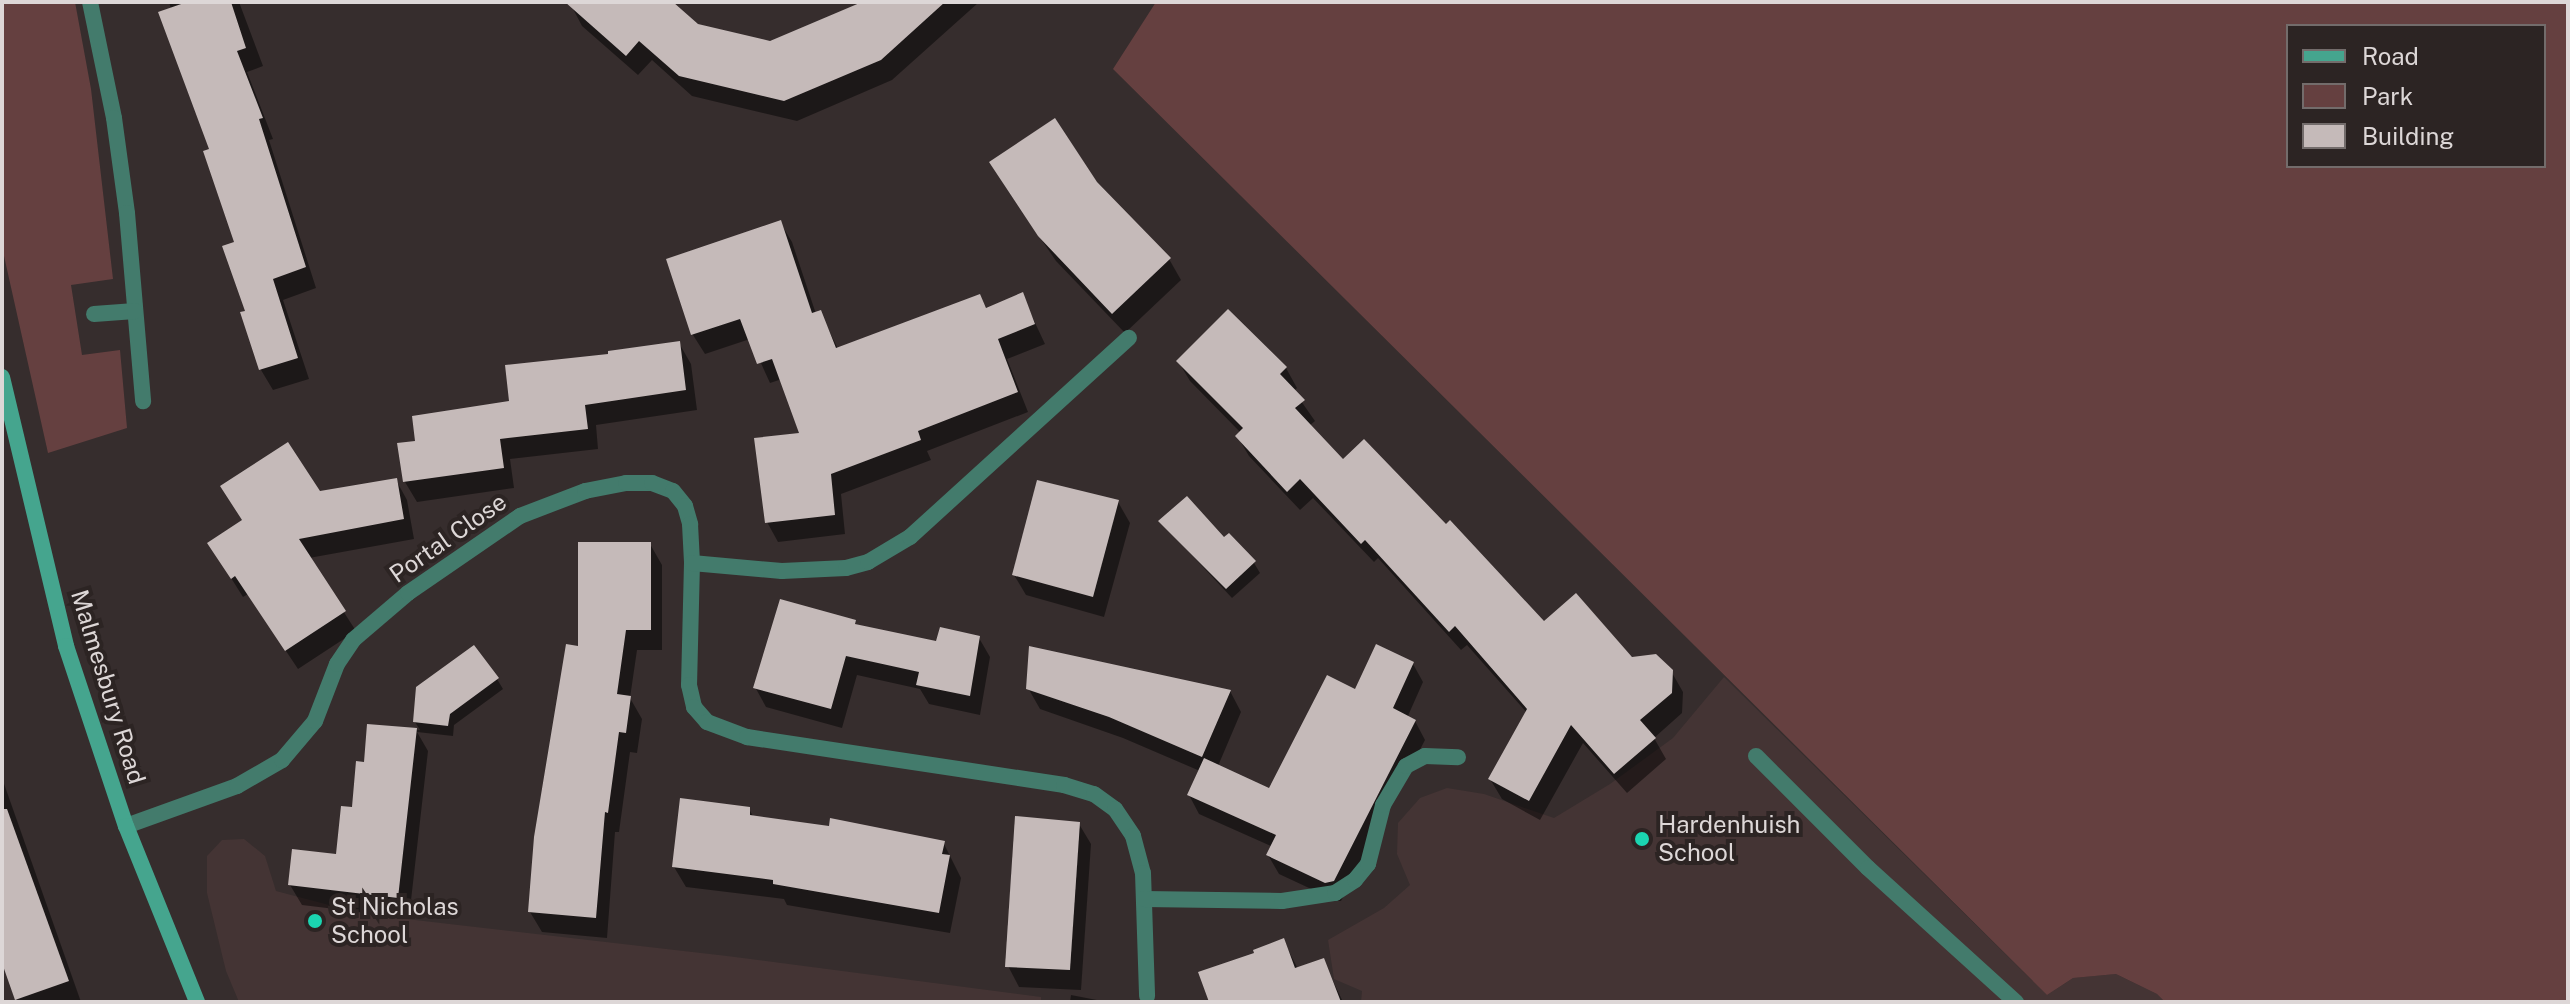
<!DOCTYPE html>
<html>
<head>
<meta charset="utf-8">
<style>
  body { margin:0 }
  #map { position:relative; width:2570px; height:1004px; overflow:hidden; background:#362d2d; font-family:"Public Sans",sans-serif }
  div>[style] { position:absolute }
  .built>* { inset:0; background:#443434 }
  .green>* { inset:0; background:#654040 }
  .shadow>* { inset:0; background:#0007 }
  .building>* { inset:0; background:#c5bab9 }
  .service>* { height:16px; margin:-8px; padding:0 8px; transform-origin:8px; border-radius:8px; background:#437b6c }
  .minor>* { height:16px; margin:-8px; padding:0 8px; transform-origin:8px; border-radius:8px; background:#437b6c }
  .secondary>* { height:16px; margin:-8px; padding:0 8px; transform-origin:8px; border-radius:8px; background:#45a58e }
  .dots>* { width:22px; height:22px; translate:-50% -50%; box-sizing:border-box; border:4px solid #2c2423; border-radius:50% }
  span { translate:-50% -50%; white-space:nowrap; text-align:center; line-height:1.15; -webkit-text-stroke:8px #2c2423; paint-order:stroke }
  .street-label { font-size:24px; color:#ddd7d7 }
  .poi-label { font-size:24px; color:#ddd7d7 }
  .left { translate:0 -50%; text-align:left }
  .frame { position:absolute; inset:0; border:4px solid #ddd7d7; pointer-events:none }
  .legend { position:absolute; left:2286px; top:24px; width:260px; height:144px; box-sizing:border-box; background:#2c2423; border:2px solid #736c6b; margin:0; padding:10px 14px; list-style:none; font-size:24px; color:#ddd7d7 }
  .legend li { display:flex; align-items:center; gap:16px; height:40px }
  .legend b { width:40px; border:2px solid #736c6b }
</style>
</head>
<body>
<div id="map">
  <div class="built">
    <i style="clip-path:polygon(1724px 677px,2047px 995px,2073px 978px,2116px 974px,2157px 994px,2165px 1002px,1361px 1002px,1362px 991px,1334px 979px,1328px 940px,1384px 908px,1410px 885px,1397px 854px,1398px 823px,1420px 798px,1447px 788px,1484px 794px,1554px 818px,1610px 784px,1673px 738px)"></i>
    <i style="clip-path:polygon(244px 839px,265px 856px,276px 891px,363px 914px,727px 956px,1041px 997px,1041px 1002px,239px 1002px,226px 971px,207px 893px,207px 856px,222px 840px)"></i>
  </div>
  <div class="green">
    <i style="clip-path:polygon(2px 2px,75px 2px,91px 89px,113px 279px,71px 285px,82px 355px,120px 350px,127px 428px,48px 453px,2px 247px)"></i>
    <i style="clip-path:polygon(evenodd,1156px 2px,2568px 2px,2568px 1002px,2165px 1002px,2157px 994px,2116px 974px,2073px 978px,2047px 995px,1113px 69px,1156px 2px,2288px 26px,2544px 26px,2544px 166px,2288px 166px,2288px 26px)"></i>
  </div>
  <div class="shadow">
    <i style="clip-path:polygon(169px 2px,239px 2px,263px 66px,247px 72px,273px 139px,269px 140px,316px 288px,283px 300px,309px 379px,273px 390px,261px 370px,243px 313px,248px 312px,236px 243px)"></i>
    <i style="clip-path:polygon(573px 2px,670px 2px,697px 26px,770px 43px,867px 2px,978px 3px,892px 80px,797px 121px,692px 96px,652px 60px,638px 75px,582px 26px,571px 5px)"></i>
    <i style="clip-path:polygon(1003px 183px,1096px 183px,1169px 259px,1181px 280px,1125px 333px,1056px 261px)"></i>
    <i style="clip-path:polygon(780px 222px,792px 242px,816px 314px,820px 312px,838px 349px,979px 296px,987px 309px,1022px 295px,1045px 344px,1007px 359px,1028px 412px,927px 451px,931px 460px,841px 494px,845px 534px,778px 542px,767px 522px,802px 435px,782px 379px,770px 383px,750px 339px,705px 354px,693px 335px,669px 260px)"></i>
    <i style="clip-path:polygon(679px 343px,691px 364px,697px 410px,596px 425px,598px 449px,510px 459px,514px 488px,417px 502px,405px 482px,400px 445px,418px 442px,511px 403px)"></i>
    <i style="clip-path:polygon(1178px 361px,1286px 368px,1297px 388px,1294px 391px,1315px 421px,1309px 426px,1343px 462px,1543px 624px,1671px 671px,1683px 692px,1682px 713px,1654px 738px,1666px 759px,1627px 793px,1583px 743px,1540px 820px,1502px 799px,1490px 779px,1527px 713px,1467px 645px,1461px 650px,1378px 558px,1374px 562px,1313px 498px,1300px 510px,1249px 456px,1237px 436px,1241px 433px,1190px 381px)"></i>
    <i style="clip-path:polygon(396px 480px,407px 500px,414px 539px,309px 558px,356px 631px,298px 669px,248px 594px,243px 597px,221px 562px,244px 521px,319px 493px)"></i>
    <i style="clip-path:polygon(1118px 502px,1130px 523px,1104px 617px,1026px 595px,1014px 575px)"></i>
    <i style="clip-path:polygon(1161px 522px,1224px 540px,1254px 563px,1260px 573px,1232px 598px)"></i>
    <i style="clip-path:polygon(650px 544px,662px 565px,662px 650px,637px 650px,630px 698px,642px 719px,637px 753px,630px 752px,619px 832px,615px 832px,607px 938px,542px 932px,530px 912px,580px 648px)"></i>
    <i style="clip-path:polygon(854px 622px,857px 626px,938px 644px,979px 638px,990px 657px,980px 715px,929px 704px,920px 689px,857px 675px,842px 728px,766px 707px,755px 687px)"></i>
    <i style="clip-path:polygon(1413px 664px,1423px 682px,1407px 718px,1415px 721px,1425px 740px,1341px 901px,1337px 901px,1279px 874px,1268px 855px,1273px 847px,1199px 814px,1189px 795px,1200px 771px,1123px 738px,1040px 709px,1028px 688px,1230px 691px,1241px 712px,1218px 766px,1270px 790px,1356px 692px)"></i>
    <i style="clip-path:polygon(497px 679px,503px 689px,454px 725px,453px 736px,417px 732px,428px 751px,409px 918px,302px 905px,290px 885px,337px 856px,366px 764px,369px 726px,420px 730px,415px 722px)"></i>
    <i style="clip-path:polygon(2px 778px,81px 1002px,18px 1002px,2px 957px)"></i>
    <i style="clip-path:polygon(749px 809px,754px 818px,943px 842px,961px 878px,950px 933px,787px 905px,784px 899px,686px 887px,674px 867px)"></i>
    <i style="clip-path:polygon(1079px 824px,1091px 844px,1081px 990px,1019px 987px,1008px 966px)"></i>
    <i style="clip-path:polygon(1283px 940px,1298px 969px,1323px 960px,1343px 1002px,1211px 1002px,1256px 954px)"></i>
    <i style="clip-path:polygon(1071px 995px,1102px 1001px,1103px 1002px,1070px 1002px)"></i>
  </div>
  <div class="building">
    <i style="clip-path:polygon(187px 2px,231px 2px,246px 48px,237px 51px,263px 118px,259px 119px,306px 267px,273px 279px,298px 358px,259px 370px,240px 312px,245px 311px,222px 246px,234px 242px,203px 151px,209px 149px,158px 12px)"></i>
    <i style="clip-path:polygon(565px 2px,673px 2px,698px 24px,770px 41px,862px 2px,945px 2px,881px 60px,784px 101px,679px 76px,639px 41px,626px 56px)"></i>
    <i style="clip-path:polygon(1055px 118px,1097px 182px,1171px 258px,1112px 314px,1038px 236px,989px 162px)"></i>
    <i style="clip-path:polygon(781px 220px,812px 313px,821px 310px,836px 348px,980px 294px,986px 308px,1023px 292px,1035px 324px,998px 339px,1018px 392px,918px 431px,921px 440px,831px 474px,835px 515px,765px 523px,754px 438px,799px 433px,772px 359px,757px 364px,740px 319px,691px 335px,666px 259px)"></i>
    <i style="clip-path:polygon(1228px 309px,1287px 367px,1280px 374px,1305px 400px,1295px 408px,1343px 459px,1364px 439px,1446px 524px,1450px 520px,1544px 621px,1576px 593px,1632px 657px,1656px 654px,1673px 670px,1672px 693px,1640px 720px,1656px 738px,1614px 774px,1571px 725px,1529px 801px,1488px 779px,1527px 709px,1455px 626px,1449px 632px,1365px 540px,1361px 544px,1300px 479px,1287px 492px,1235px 436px,1243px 428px,1176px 361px)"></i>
    <i style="clip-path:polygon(680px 341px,686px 390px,585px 405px,588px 429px,500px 439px,504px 468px,403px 482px,397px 443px,415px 441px,412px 416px,509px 401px,505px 365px,608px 354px,608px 351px)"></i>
    <i style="clip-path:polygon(288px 442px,320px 491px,397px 478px,404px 519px,299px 539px,346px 611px,285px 651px,235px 576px,231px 579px,207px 543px,242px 520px,220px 486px)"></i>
    <i style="clip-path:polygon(1037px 480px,1119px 500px,1093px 597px,1012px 575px)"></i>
    <i style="clip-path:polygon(1187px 496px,1224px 537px,1229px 533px,1256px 561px,1226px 589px,1158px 521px)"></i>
    <i style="clip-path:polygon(578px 542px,651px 542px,651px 630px,626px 630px,617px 694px,631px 696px,626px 733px,619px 732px,608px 813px,605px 812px,596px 918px,528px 912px,534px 837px,566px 644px,578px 646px)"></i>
    <i style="clip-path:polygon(780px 599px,856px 620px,855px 624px,936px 641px,940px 627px,980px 636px,970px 696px,916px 685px,919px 672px,846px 656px,831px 709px,753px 688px)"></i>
    <i style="clip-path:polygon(1376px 644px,1414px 662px,1393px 708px,1416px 720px,1334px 881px,1325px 883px,1266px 855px,1276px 835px,1187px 795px,1204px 758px,1269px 788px,1327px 675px,1355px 689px)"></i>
    <i style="clip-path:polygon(474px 645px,499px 678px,450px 714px,448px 726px,413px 722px,416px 687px)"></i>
    <i style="clip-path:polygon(1029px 646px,1231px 690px,1202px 757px,1109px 717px,1026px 689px)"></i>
    <i style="clip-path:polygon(367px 724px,417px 728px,398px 898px,288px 885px,292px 849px,336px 854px,341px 806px,352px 807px,356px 761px,364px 762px)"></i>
    <i style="clip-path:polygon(680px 798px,750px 807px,750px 815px,829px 826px,830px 818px,945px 841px,942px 854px,950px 855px,939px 913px,773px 884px,773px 880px,672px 867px)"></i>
    <i style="clip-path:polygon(2px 809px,7px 809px,69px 981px,15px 1000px,2px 963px)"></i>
    <i style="clip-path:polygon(1015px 816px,1080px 822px,1070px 970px,1005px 967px)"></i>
    <i style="clip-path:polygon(1284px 938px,1295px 968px,1324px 958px,1341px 1002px,1209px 1002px,1198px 972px,1254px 953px,1253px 950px)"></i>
  </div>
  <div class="service">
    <i style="left:1756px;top:756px;width:158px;rotate:45deg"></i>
    <i style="left:1868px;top:868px;width:200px;rotate:42.2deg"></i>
  </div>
  <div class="minor">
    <i style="left:90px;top:2px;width:118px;rotate:78.3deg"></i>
    <i style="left:114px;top:118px;width:96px;rotate:82.2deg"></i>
    <i style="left:127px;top:213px;width:189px;rotate:85.1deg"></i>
    <i style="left:94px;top:314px;width:41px;rotate:-4.2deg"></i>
    <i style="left:692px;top:563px;width:122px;rotate:91.4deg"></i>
    <i style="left:689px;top:685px;width:23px;rotate:77deg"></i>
    <i style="left:694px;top:707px;width:20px;rotate:49deg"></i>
    <i style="left:707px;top:722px;width:43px;rotate:20.6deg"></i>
    <i style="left:747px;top:737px;width:321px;rotate:8.6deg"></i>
    <i style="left:1064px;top:785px;width:31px;rotate:17deg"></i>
    <i style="left:1094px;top:794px;width:26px;rotate:36deg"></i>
    <i style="left:1115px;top:809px;width:32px;rotate:56deg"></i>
    <i style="left:1133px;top:836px;width:38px;rotate:75deg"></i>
    <i style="left:1143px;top:873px;width:123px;rotate:88.1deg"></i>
    <i style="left:126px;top:826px;width:118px;rotate:-19.8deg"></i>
    <i style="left:237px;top:786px;width:52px;rotate:-30deg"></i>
    <i style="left:282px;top:760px;width:51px;rotate:-49.8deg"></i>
    <i style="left:315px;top:721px;width:61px;rotate:-68.9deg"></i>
    <i style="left:337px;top:664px;width:29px;rotate:-56deg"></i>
    <i style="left:353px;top:640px;width:72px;rotate:-40.5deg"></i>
    <i style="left:408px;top:593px;width:136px;rotate:-34.5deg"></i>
    <i style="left:520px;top:516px;width:70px;rotate:-21deg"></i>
    <i style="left:585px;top:491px;width:42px;rotate:-11deg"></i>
    <i style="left:626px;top:483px;width:26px"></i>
    <i style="left:652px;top:483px;width:22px;rotate:21deg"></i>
    <i style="left:673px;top:491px;width:19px;rotate:51deg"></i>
    <i style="left:685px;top:506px;width:19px;rotate:74deg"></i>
    <i style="left:690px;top:524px;width:39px;rotate:87deg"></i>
    <i style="left:692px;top:563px;width:90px;rotate:5.1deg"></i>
    <i style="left:782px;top:571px;width:64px;rotate:-2.7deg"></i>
    <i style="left:846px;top:568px;width:23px;rotate:-15deg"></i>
    <i style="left:868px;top:562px;width:49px;rotate:-30.8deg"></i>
    <i style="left:910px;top:537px;width:296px;rotate:-42.3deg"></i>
    <i style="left:1144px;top:899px;width:138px;rotate:0.8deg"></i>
    <i style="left:1282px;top:901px;width:54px;rotate:-8.6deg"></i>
    <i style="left:1335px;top:893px;width:24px;rotate:-33deg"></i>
    <i style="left:1355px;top:880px;width:21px;rotate:-51deg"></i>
    <i style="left:1368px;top:864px;width:61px;rotate:-75.7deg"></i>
    <i style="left:1383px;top:805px;width:45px;rotate:-59.5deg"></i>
    <i style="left:1406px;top:766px;width:21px;rotate:-28deg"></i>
    <i style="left:1425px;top:756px;width:33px;rotate:2deg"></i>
  </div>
  <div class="secondary">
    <i style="left:2px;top:377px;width:277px;rotate:76.6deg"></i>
    <i style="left:66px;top:646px;width:190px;rotate:71.6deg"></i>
    <i style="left:126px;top:826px;width:190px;rotate:68deg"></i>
  </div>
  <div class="dots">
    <i style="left:1642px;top:839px;background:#1bd5b1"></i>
    <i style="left:315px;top:921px;background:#1bd5b1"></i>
  </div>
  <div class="street-label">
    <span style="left:448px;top:538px;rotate:-35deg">Portal Close</span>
    <span style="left:108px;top:687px;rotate:73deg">Malmesbury Road</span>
  </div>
  <div class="poi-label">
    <span class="left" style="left:1658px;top:839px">Hardenhuish<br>School</span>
    <span class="left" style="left:331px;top:921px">St Nicholas<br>School</span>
  </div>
  <div class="frame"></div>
  <ul class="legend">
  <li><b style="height:10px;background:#45a58e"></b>Road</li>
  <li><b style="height:22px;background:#654040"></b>Park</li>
  <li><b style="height:22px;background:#c5bab9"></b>Building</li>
  </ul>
</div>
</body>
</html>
